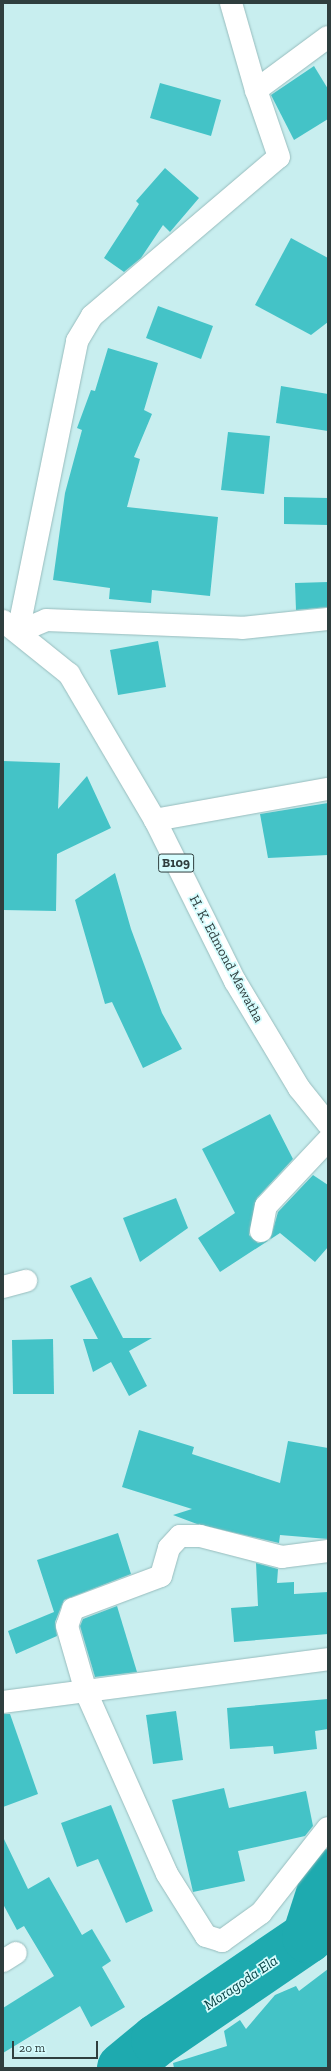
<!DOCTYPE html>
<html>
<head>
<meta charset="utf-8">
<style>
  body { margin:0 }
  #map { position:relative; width:331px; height:2071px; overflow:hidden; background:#c8eeef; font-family:"Zilla Slab",serif }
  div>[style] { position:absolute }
  .river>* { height:52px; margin:-26px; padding:0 26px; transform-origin:26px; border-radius:26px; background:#1eaaaf }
  .building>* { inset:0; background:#44c3c7 }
  .roads { filter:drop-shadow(0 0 1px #97bcbd) drop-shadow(0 0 1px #97bcbd) }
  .minor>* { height:22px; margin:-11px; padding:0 11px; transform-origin:11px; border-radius:11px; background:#fff }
  .primary>* { height:22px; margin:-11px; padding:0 11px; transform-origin:11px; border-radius:11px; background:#fff }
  span { translate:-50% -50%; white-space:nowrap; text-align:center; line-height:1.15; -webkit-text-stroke:3.5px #d5fcfd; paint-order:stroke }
  .shield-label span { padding:1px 3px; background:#d5fcfd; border:1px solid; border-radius:3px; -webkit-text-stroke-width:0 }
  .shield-label { font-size:13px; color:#2f3e3e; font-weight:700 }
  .street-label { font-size:14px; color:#2f3e3e }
  .water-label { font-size:15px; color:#074244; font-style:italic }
  .frame { position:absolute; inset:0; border:4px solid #2f3e3e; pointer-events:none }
  .scale { position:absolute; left:12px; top:2041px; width:86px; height:18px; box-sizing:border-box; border:2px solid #2f3e3e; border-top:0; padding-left:5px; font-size:12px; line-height:14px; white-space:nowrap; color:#2f3e3e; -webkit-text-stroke:3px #d5fcfd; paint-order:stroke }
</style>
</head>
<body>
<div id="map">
  <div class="river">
    <i style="left:123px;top:2068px;width:44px;rotate:-39.5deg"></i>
    <i style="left:157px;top:2040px;width:183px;rotate:-34.3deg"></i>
    <i style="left:308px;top:1937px;width:65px;rotate:-72.1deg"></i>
  </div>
  <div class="building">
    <i style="clip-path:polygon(314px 66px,328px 89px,328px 119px,294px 140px,271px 95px)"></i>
    <i style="clip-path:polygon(160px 83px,221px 100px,211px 136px,150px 118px)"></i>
    <i style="clip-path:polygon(165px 168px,199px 198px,170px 232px,163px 225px,141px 258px,124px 272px,104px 258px,139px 204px,136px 201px)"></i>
    <i style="clip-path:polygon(291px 238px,328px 258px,328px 322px,311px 335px,255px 305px)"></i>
    <i style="clip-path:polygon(158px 306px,213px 326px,201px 359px,146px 338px)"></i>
    <i style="clip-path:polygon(108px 348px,158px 363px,144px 410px,152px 414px,134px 457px,140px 459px,127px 507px,218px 517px,210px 596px,152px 590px,151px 603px,109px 599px,110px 588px,53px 580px,65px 493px,82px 430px,77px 428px,91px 390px,95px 391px)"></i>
    <i style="clip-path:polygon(281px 386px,328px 394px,328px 431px,276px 423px)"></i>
    <i style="clip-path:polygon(228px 432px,270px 436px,264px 494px,221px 490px)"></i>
    <i style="clip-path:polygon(284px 497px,328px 498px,328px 525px,284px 524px)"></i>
    <i style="clip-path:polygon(328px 582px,328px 607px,296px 610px,295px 583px)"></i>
    <i style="clip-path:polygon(158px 641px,166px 687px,118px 695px,110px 650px)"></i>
    <i style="clip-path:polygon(3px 761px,60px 763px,58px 809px,87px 776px,111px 828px,57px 854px,56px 911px,3px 910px)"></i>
    <i style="clip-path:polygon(328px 803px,328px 855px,268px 858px,260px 814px)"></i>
    <i style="clip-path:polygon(115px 873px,131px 929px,162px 1013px,182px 1049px,143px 1068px,112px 1002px,105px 1004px,75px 900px)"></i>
    <i style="clip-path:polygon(270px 1114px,293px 1159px,257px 1198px,249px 1235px,258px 1243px,270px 1240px,278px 1212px,313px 1175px,328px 1185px,328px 1247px,315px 1262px,280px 1233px,220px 1272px,198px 1238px,235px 1213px,202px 1149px)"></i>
    <i style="clip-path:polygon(176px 1198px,188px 1228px,140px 1262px,123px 1218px)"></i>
    <i style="clip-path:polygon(91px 1277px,123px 1338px,152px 1338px,129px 1351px,147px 1386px,129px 1396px,111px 1362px,93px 1372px,83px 1339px,98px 1339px,70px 1286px)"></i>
    <i style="clip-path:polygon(53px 1339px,54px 1394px,13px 1394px,12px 1340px)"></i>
    <i style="clip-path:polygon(139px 1430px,194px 1447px,192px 1454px,280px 1483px,288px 1441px,328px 1448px,328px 1539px,280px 1535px,279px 1543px,197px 1524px,173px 1515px,192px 1509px,122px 1487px)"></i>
    <i style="clip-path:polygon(118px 1533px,131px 1574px,64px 1600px,55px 1622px,57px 1636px,16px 1654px,8px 1631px,54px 1612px,37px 1560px)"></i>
    <i style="clip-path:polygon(256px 1563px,278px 1569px,277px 1583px,294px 1582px,294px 1594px,328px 1592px,328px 1634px,234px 1642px,231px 1608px,258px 1606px)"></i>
    <i style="clip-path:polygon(117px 1606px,137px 1672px,95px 1677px,80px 1626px,83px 1619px)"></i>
    <i style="clip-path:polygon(328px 1699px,328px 1729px,315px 1731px,317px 1749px,274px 1754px,273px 1746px,230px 1749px,227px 1708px)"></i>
    <i style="clip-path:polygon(176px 1711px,183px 1760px,153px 1764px,146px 1715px)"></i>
    <i style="clip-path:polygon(3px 1714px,10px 1714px,38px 1794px,3px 1807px)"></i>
    <i style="clip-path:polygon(224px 1788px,229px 1808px,306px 1791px,313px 1826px,305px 1836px,238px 1851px,245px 1881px,193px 1892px,172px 1800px)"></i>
    <i style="clip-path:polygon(111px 1805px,153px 1911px,126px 1923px,98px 1859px,77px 1867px,61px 1823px)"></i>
    <i style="clip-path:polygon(3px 1837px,28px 1889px,49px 1877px,82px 1935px,92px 1929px,111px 1961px,102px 1967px,125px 2007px,91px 2027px,80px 2006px,3px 2053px,3px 2008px,54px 1976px,24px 1926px,17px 1930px,3px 1904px)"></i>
    <i style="clip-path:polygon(328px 1969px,328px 2068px,174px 2068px,173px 2063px,227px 2046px,224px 2031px,240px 2020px,246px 2029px,275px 1995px,296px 1986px,299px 1991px)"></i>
  </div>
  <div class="roads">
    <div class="minor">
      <i style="left:231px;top:3px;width:91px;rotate:74deg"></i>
      <i style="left:18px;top:632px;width:297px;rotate:-78.5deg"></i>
      <i style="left:77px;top:341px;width:29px;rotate:-59deg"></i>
      <i style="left:92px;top:316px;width:245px;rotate:-40.4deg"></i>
      <i style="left:279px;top:157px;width:71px;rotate:-108.9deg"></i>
      <i style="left:256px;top:90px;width:89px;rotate:-36.4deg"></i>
      <i style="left:18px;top:632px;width:30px;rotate:-23deg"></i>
      <i style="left:46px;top:620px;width:196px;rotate:2.3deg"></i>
      <i style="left:242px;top:628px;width:86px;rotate:-6deg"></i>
      <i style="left:155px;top:820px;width:176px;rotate:-10.2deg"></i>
      <i style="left:261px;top:1231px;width:25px;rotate:-79deg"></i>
      <i style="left:266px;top:1206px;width:91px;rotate:-46.8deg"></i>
      <i style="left:3px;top:1287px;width:24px;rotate:-15deg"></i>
      <i style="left:328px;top:1551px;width:46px;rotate:172.6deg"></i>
      <i style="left:282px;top:1557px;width:85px;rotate:-165.6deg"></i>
      <i style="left:200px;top:1536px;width:20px;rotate:180deg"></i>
      <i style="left:180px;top:1536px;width:16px;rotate:133deg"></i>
      <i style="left:169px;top:1548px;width:29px;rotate:106deg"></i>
      <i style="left:161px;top:1576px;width:94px;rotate:159.4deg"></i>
      <i style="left:73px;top:1609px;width:18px;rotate:109deg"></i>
      <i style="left:67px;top:1626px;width:69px;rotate:73.9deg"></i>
      <i style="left:86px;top:1692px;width:199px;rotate:66deg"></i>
      <i style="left:167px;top:1874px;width:73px;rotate:57.8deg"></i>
      <i style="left:206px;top:1936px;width:17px;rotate:17deg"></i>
      <i style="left:222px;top:1941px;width:48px;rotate:-35.7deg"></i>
      <i style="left:261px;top:1913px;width:108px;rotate:-51.8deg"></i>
      <i style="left:3px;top:1702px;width:328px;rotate:-7.5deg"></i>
      <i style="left:3px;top:1961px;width:15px;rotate:-32deg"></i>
    </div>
    <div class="primary">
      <i style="left:3px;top:621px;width:85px;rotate:38.8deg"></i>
      <i style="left:69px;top:674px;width:169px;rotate:59.5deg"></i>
      <i style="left:155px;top:820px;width:180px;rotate:63.6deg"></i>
      <i style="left:235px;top:981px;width:125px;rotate:59.1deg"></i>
      <i style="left:299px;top:1088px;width:46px;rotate:51.1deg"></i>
    </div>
  </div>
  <div class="shield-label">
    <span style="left:176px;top:863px">B109</span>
  </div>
  <div class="street-label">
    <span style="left:226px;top:959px;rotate:62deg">H. K. Edmond Mawatha</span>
  </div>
  <div class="water-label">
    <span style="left:241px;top:1983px;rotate:-34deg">Moragoda Ela</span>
  </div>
  <div class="frame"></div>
  <div class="scale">20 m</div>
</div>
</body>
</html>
